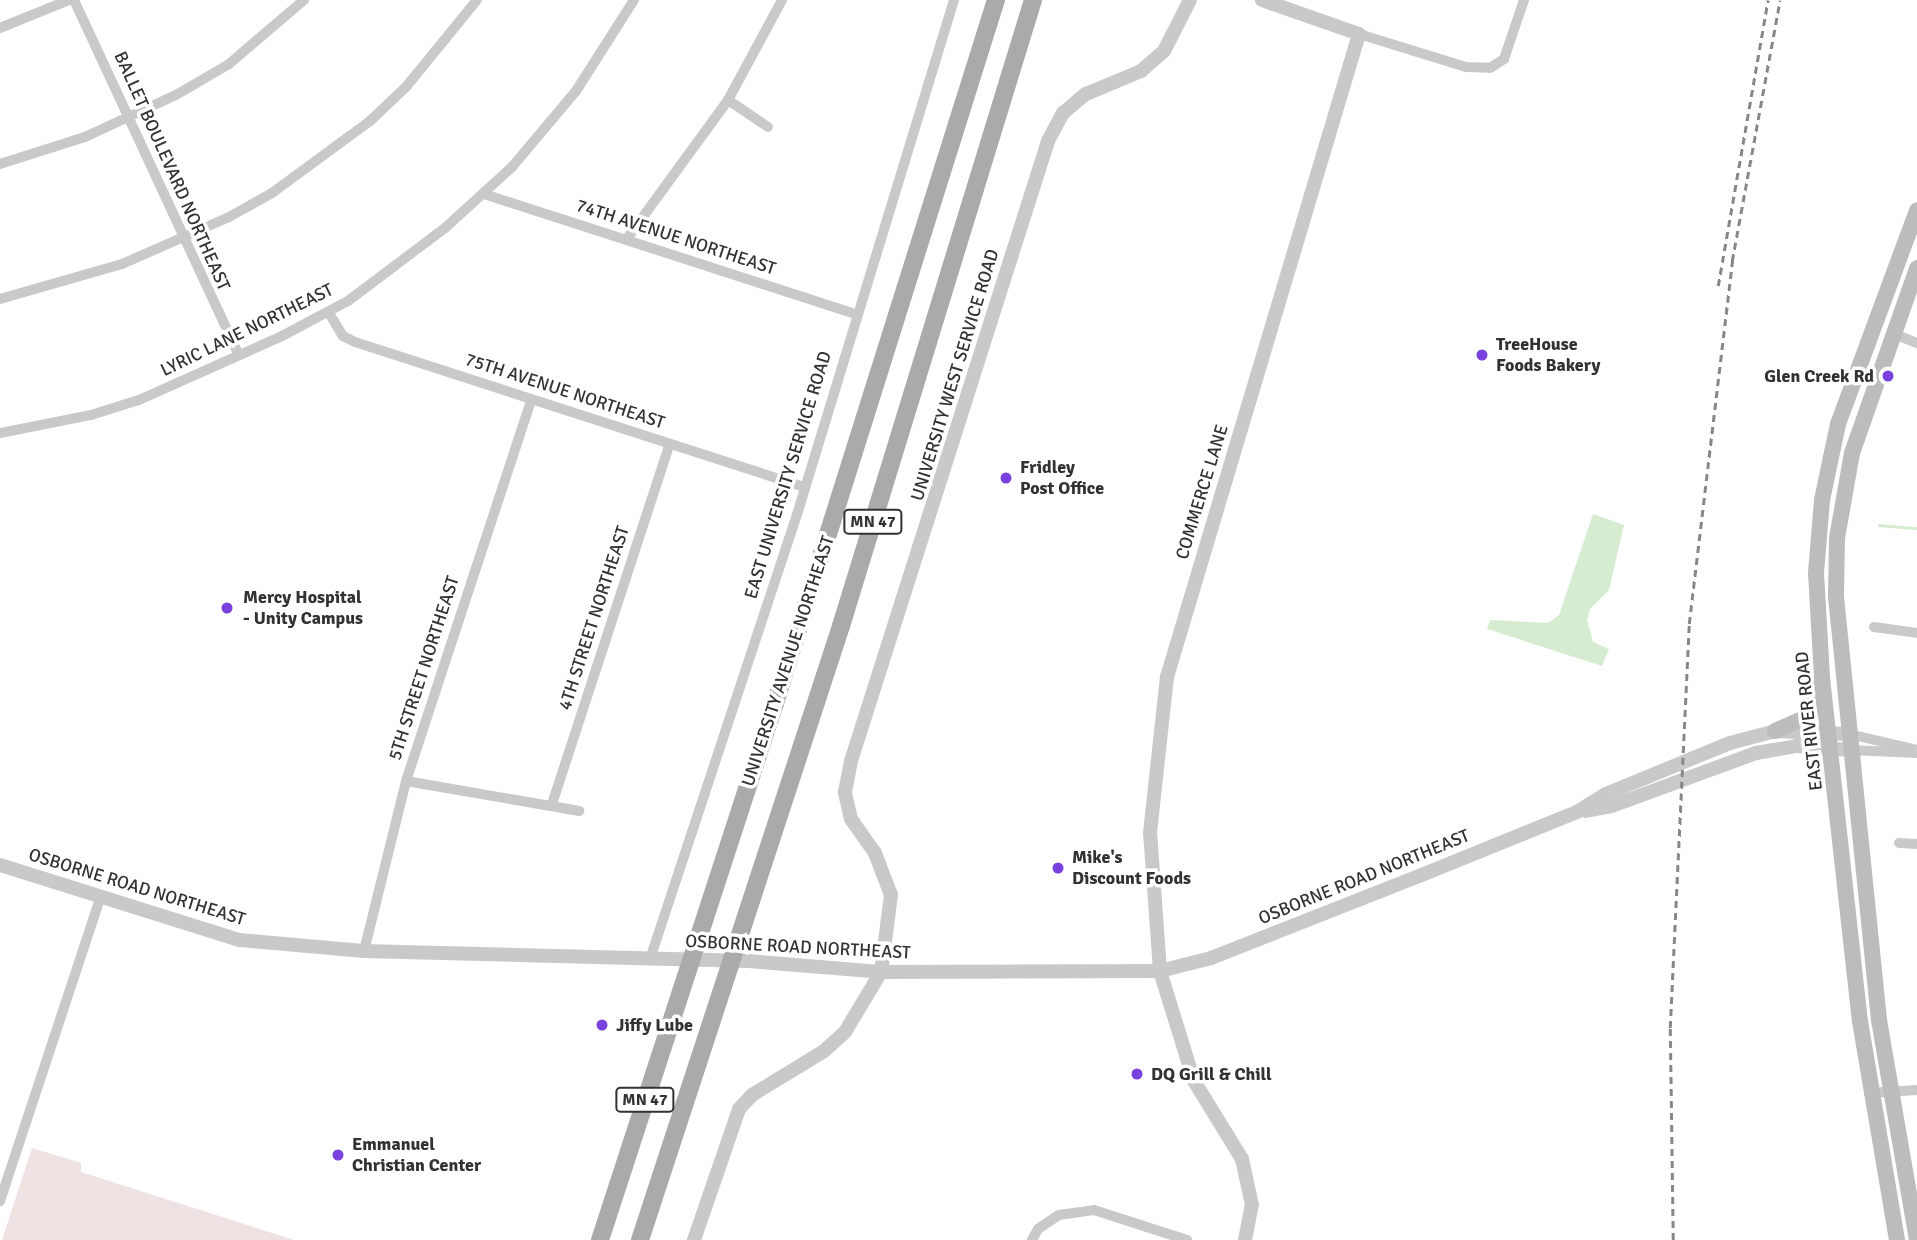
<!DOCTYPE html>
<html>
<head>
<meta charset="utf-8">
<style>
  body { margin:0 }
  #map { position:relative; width:1917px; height:1240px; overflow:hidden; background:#fff; font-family:Signika,sans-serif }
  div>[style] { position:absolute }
  .green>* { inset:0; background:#eee2e3 }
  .water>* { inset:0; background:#d5ecd0 }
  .stream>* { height:2.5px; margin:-1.25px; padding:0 1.25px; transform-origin:1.25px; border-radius:1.25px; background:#d5ecd0 }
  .minor>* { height:10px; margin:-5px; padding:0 5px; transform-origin:5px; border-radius:5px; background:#c9c9c9 }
  .tertiary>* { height:14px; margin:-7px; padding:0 7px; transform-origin:7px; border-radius:7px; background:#c9c9c9 }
  .secondary>* { height:16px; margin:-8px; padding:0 8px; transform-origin:8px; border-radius:8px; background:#bcbcbc }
  .primary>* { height:18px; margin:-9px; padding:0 9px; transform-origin:9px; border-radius:9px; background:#aaa }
  .rail>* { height:2.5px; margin-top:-1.25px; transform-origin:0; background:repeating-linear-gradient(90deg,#878787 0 7px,transparent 0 12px) }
  .dots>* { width:19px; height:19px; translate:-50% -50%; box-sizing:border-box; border:4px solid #fff; border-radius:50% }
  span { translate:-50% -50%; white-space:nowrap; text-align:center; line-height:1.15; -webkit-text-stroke:7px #fff; paint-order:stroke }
  .shield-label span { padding:2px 5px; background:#fff; border:2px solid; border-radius:5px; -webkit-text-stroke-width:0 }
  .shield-label { font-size:16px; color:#323232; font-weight:700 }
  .street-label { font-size:18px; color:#323232 }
  .poi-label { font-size:18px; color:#323232; font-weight:700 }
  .left { translate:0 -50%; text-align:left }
  .right { translate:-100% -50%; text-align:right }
</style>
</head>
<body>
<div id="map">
  <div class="green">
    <i style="clip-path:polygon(32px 1148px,81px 1163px,81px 1172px,294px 1240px,2px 1240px)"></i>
  </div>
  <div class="water">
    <i style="clip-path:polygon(1593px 514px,1624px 525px,1609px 590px,1590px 609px,1587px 620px,1593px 642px,1609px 649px,1602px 666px,1487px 629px,1490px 620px,1548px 623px,1559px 615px)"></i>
  </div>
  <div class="stream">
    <i style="left:1879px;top:525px;width:38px;rotate:5deg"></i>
  </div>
  <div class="minor">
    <i style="left:74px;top:0;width:391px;rotate:65.1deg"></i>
    <i style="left:0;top:28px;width:74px;rotate:-22.1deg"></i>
    <i style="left:1359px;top:34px;width:112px;rotate:17.1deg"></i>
    <i style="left:1466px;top:67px;width:24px;rotate:2deg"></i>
    <i style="left:1490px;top:68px;width:17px;rotate:-33deg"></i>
    <i style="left:1504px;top:59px;width:62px;rotate:-71.3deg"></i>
    <i style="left:728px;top:100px;width:48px;rotate:34deg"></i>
    <i style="left:0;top:164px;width:89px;rotate:-17.6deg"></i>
    <i style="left:85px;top:137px;width:100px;rotate:-24.8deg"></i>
    <i style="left:176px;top:95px;width:61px;rotate:-30.3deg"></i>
    <i style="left:229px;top:64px;width:99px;rotate:-40.5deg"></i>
    <i style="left:484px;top:194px;width:391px;rotate:17.9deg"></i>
    <i style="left:626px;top:240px;width:173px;rotate:-53.9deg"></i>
    <i style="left:728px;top:100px;width:114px;rotate:-61.6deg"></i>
    <i style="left:0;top:299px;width:127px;rotate:-16deg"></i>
    <i style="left:122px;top:264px;width:117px;rotate:-23.7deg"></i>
    <i style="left:229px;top:217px;width:49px;rotate:-29.2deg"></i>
    <i style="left:272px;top:193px;width:122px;rotate:-36.3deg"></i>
    <i style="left:370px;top:121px;width:50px;rotate:-43.4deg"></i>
    <i style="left:406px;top:87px;width:112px;rotate:-50.8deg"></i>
    <i style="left:329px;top:313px;width:27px;rotate:59deg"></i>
    <i style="left:343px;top:336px;width:13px;rotate:27deg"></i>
    <i style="left:355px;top:342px;width:472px;rotate:17.9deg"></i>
    <i style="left:1892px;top:333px;width:27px;rotate:22deg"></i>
    <i style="left:0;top:433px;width:93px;rotate:-11.2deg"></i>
    <i style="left:91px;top:415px;width:50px;rotate:-17.4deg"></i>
    <i style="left:139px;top:400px;width:159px;rotate:-24.1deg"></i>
    <i style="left:284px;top:335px;width:72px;rotate:-28deg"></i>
    <i style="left:348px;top:301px;width:121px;rotate:-37deg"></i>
    <i style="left:445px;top:228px;width:91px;rotate:-42.3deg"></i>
    <i style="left:512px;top:167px;width:99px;rotate:-49.9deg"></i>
    <i style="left:576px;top:91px;width:108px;rotate:-57.5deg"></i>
    <i style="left:1874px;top:627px;width:43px;rotate:7.9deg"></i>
    <i style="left:1849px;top:734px;width:70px;rotate:13.2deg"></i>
    <i style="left:1851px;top:750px;width:66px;rotate:2.6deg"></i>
    <i style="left:406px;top:781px;width:176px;rotate:9.8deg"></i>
    <i style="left:552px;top:804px;width:379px;rotate:-71.9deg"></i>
    <i style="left:1899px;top:843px;width:18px;rotate:3deg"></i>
    <i style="left:364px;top:951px;width:175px;rotate:-76.1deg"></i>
    <i style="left:406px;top:781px;width:401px;rotate:-71.8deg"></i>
    <i style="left:650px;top:959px;width:475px;rotate:-71.7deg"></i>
    <i style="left:799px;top:508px;width:531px;rotate:-73.03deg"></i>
    <i style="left:1869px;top:1093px;width:48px;rotate:-3.6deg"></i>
    <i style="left:0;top:1201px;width:322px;rotate:-71.7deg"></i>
    <i style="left:1032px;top:1240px;width:13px;rotate:-61deg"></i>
    <i style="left:1038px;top:1229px;width:25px;rotate:-34deg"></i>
    <i style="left:1059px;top:1215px;width:35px;rotate:-8deg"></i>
    <i style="left:1094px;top:1210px;width:98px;rotate:17.9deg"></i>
  </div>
  <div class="tertiary">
    <i style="left:1586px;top:811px;width:26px;rotate:-11deg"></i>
    <i style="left:1612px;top:806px;width:153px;rotate:-20.2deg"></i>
    <i style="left:1756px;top:753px;width:42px;rotate:-9.7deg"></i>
    <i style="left:1797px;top:746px;width:54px;rotate:4.2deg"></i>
    <i style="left:0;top:865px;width:251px;rotate:17.4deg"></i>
    <i style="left:240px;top:940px;width:124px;rotate:5.1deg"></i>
    <i style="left:364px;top:951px;width:384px;rotate:1.5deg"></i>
    <i style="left:748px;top:961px;width:133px;rotate:4.7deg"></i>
    <i style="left:881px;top:972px;width:279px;rotate:-0.2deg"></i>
    <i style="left:1160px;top:971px;width:53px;rotate:-14.3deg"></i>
    <i style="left:1211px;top:958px;width:229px;rotate:-21.5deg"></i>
    <i style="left:1424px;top:874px;width:165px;rotate:-22.1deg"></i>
    <i style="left:1577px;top:812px;width:34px;rotate:-32deg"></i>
    <i style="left:1606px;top:794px;width:134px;rotate:-22.4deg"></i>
    <i style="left:1730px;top:743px;width:47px;rotate:-14.9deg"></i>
    <i style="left:1775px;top:731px;width:74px;rotate:2.3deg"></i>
    <i style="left:694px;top:1240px;width:139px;rotate:-71deg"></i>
    <i style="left:739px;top:1109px;width:19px;rotate:-47deg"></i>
    <i style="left:752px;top:1095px;width:84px;rotate:-31.4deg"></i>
    <i style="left:824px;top:1051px;width:28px;rotate:-42deg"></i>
    <i style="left:845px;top:1032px;width:70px;rotate:-59deg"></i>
    <i style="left:881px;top:972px;width:78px;rotate:-82.6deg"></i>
    <i style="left:891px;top:895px;width:45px;rotate:-110.9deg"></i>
    <i style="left:875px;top:853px;width:42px;rotate:-125.2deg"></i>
    <i style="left:851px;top:819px;width:28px;rotate:-103deg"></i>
    <i style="left:845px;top:792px;width:32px;rotate:-79deg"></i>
    <i style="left:851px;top:761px;width:651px;rotate:-72.37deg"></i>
    <i style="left:1048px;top:141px;width:32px;rotate:-62deg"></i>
    <i style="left:1063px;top:113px;width:30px;rotate:-40deg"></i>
    <i style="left:1086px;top:94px;width:60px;rotate:-22.7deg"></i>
    <i style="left:1141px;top:71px;width:30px;rotate:-41deg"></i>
    <i style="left:1164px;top:51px;width:57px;rotate:-63deg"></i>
    <i style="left:1245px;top:1240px;width:36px;rotate:-79deg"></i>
    <i style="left:1252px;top:1205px;width:47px;rotate:-102.3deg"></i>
    <i style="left:1242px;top:1159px;width:92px;rotate:-121.6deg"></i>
    <i style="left:1194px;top:1081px;width:115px;rotate:-107.2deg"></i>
    <i style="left:1160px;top:971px;width:138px;rotate:-94.1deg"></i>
    <i style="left:1150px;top:833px;width:157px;rotate:-83.8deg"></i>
    <i style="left:1167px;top:677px;width:671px;rotate:-73.37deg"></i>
    <i style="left:1359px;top:34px;width:103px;rotate:-160.7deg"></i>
  </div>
  <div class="secondary">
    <i style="left:1775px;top:731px;width:37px;rotate:-24deg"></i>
    <i style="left:1809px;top:716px;width:32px;rotate:-70deg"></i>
    <i style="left:1897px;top:1240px;width:221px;rotate:-99.6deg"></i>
    <i style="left:1860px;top:1022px;width:347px;rotate:-96.3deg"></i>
    <i style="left:1822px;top:677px;width:104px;rotate:-93.3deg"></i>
    <i style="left:1816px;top:573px;width:73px;rotate:-85.3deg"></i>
    <i style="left:1822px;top:500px;width:78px;rotate:-78.1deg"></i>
    <i style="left:1838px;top:424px;width:228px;rotate:-69.7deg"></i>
    <i style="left:1917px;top:1240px;width:223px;rotate:-99.8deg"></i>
    <i style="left:1879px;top:1020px;width:426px;rotate:-95.8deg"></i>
    <i style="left:1836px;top:596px;width:58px;rotate:-89deg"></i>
    <i style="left:1837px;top:538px;width:86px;rotate:-80deg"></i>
    <i style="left:1852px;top:453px;width:196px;rotate:-70.6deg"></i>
  </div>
  <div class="primary">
    <i style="left:600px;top:1240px;width:565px;rotate:-71.95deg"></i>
    <i style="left:775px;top:703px;width:737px;rotate:-72.55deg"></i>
    <i style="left:640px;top:1240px;width:646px;rotate:-71.87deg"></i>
    <i style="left:841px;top:626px;width:655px;rotate:-72.95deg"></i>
  </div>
  <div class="rail">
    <i style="left:1718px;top:286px;width:290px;rotate:-80.1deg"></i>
    <i style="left:1673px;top:1240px;width:212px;rotate:-90.8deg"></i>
    <i style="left:1670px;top:1028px;width:404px;rotate:-87.3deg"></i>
    <i style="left:1689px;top:624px;width:366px;rotate:-83.2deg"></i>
    <i style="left:1732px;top:261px;width:265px;rotate:-79.6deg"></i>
  </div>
  <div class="dots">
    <i style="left:1482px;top:355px;background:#7941dd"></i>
    <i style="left:1888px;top:376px;background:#7941dd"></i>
    <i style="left:1006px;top:478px;background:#7941dd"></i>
    <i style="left:227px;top:608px;background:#7941dd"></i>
    <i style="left:1058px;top:868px;background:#7941dd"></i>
    <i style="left:602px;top:1025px;background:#7941dd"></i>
    <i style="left:1137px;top:1074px;background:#7941dd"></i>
    <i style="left:338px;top:1155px;background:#7941dd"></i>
  </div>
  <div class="shield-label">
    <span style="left:873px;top:522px">MN 47</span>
    <span style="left:645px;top:1100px">MN 47</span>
  </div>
  <div class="street-label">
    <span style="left:172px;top:171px;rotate:66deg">BALLET BOULEVARD NORTHEAST</span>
    <span style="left:676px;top:237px;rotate:18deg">74TH AVENUE NORTHEAST</span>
    <span style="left:247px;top:330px;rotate:-26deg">LYRIC LANE NORTHEAST</span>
    <span style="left:955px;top:375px;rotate:-73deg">UNIVERSITY WEST SERVICE ROAD</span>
    <span style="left:565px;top:391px;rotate:18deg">75TH AVENUE NORTHEAST</span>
    <span style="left:788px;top:475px;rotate:-73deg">EAST UNIVERSITY SERVICE ROAD</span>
    <span style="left:1202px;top:492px;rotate:-73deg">COMMERCE LANE</span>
    <span style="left:594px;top:618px;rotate:-72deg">4TH STREET NORTHEAST</span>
    <span style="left:788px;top:661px;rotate:-72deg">UNIVERSITY AVENUE NORTHEAST</span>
    <span style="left:424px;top:668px;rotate:-72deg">5TH STREET NORTHEAST</span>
    <span style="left:1809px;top:721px;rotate:-96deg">EAST RIVER ROAD</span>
    <span style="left:1364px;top:877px;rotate:-22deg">OSBORNE ROAD NORTHEAST</span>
    <span style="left:137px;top:887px;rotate:17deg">OSBORNE ROAD NORTHEAST</span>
    <span style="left:798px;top:947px;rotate:3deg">OSBORNE ROAD NORTHEAST</span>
  </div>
  <div class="poi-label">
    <span class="left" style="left:1496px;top:355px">TreeHouse<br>Foods Bakery</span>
    <span class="right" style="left:1874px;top:376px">Glen Creek Rd</span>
    <span class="left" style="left:1020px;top:478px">Fridley<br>Post Office</span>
    <span class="left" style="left:243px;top:608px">Mercy Hospital<br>- Unity Campus</span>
    <span class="left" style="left:1072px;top:868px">Mike's<br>Discount Foods</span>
    <span class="left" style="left:616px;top:1025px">Jiffy Lube</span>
    <span class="left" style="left:1151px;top:1074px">DQ Grill &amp; Chill</span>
    <span class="left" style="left:352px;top:1155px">Emmanuel<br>Christian Center</span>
  </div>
</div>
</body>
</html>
